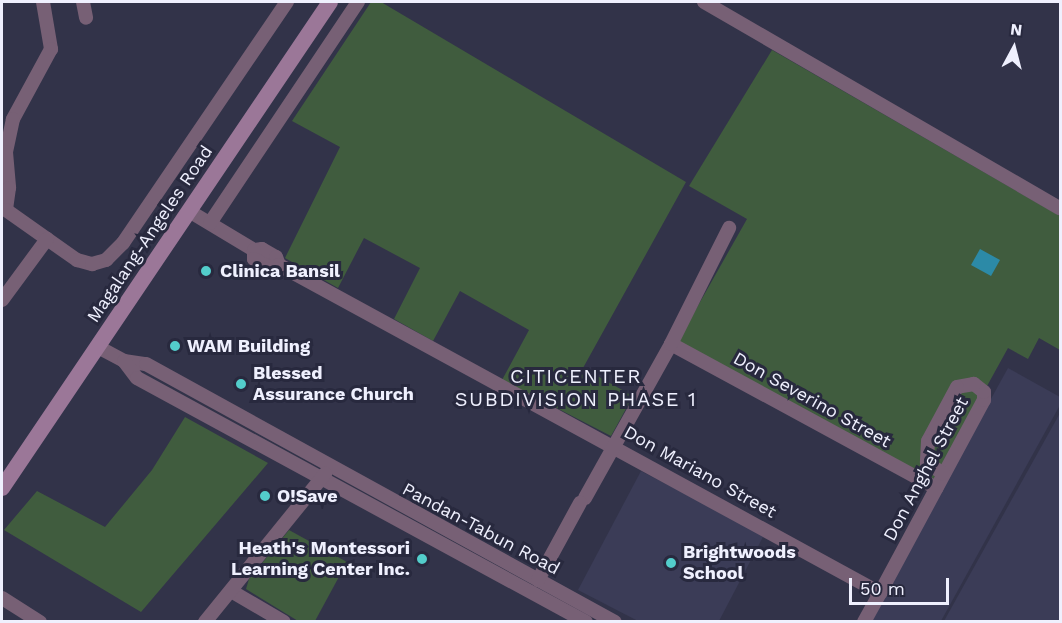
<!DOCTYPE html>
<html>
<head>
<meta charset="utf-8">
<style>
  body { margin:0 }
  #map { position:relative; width:1062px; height:623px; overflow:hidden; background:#323349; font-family:"Work Sans",sans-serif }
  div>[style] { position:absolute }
  .built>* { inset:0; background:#3b3c57 }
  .green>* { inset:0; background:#405c3e }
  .water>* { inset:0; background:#2c8aa7 }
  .minor>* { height:14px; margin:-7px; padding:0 7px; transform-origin:7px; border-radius:7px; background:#776075 }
  .secondary>* { height:16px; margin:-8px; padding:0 8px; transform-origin:8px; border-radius:8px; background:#9b7798 }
  .dots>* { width:16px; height:16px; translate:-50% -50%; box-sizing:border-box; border:3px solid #28293e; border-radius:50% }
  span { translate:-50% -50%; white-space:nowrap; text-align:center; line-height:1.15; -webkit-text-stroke:6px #28293e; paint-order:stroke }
  .street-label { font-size:18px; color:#eff0fe }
  .poi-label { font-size:18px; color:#eff0fe; font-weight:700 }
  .left { translate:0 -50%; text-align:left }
  .right { translate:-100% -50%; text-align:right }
  .neighbourhood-label { font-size:20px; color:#eff0fe; letter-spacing:1.5px }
  .frame { position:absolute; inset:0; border:3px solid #eff0fe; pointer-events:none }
  .north { position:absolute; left:984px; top:18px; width:60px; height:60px; -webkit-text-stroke:4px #28293e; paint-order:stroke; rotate:7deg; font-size:16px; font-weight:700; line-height:24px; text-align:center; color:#eff0fe }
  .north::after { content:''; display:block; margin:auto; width:21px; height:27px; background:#eff0fe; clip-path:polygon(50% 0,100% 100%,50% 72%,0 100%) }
  .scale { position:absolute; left:849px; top:578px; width:100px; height:27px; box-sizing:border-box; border:3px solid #eff0fe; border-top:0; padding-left:8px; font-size:18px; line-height:21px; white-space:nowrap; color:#eff0fe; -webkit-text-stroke:4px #28293e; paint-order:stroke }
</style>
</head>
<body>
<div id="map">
  <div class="built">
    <i style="clip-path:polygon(1008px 368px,1060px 397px,1060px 405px,941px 621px,868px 622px)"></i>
    <i style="clip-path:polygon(1060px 413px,1060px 621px,944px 621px)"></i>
    <i style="clip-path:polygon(641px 471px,764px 535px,719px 621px,638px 621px,578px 590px)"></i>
  </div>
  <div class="green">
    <i style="clip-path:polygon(371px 2px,381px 2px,686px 182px,583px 368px,633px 396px,611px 436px,502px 380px,529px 330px,460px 291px,433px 341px,394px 319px,420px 268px,364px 238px,338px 288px,285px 258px,340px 147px,292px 121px)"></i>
    <i style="clip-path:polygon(772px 50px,1060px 216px,1060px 350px,1039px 338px,1028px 359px,1008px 348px,934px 482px,678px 341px,747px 219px,689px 186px)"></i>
    <i style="clip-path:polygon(185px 417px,268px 463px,141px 612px,4px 530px,37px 491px,105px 527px,152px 470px)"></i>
    <i style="clip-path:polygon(289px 530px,347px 562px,315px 621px,298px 621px,246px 589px,249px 579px)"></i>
  </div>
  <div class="water">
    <i style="clip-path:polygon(980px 249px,1000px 260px,991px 276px,971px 265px)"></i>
  </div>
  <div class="minor">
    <i style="left:43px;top:2px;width:48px;rotate:80.3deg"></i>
    <i style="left:51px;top:49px;width:80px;rotate:118.5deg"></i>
    <i style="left:13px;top:119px;width:34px;rotate:102deg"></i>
    <i style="left:6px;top:152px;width:36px;rotate:85deg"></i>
    <i style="left:9px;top:188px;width:22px;rotate:98deg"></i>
    <i style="left:6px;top:210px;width:87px;rotate:35.2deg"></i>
    <i style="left:77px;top:260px;width:16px;rotate:15deg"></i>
    <i style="left:92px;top:264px;width:15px;rotate:-16deg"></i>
    <i style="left:106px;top:260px;width:24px;rotate:-45deg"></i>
    <i style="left:123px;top:243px;width:292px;rotate:-55.8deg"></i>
    <i style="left:83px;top:2px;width:16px;rotate:79deg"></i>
    <i style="left:704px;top:2px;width:411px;rotate:30.1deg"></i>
    <i style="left:189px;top:211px;width:76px;rotate:31deg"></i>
    <i style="left:254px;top:250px;width:8px;rotate:-7deg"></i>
    <i style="left:262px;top:249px;width:16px;rotate:30deg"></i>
    <i style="left:276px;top:257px;width:9px;rotate:69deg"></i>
    <i style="left:279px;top:265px;width:685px;rotate:28.62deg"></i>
    <i style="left:210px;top:223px;width:266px;rotate:-56.2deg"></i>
    <i style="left:254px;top:250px;width:9px;rotate:90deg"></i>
    <i style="left:254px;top:259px;width:21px;rotate:29deg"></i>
    <i style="left:272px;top:269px;width:8px;rotate:-30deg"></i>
    <i style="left:2px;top:300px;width:76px;rotate:-53.6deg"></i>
    <i style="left:671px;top:344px;width:302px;rotate:28.5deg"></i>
    <i style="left:98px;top:347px;width:30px;rotate:28deg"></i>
    <i style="left:124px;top:361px;width:22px;rotate:8deg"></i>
    <i style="left:146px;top:364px;width:535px;rotate:28.82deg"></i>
    <i style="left:124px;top:361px;width:21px;rotate:53deg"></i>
    <i style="left:137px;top:378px;width:511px;rotate:28.52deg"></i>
    <i style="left:585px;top:498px;width:176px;rotate:-60.8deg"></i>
    <i style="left:671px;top:344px;width:130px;rotate:-63.4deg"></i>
    <i style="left:538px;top:580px;width:88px;rotate:-61.4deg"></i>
    <i style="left:231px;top:591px;width:61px;rotate:30.3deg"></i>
    <i style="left:2px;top:598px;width:45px;rotate:32.3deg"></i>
    <i style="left:205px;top:622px;width:191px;rotate:-51deg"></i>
    <i style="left:864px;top:622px;width:33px;rotate:-61deg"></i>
    <i style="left:880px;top:593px;width:219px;rotate:-61.7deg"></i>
    <i style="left:984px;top:400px;width:8px;rotate:-90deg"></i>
    <i style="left:984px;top:392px;width:13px;rotate:-141deg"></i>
    <i style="left:974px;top:384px;width:17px;rotate:170deg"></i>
    <i style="left:957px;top:387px;width:61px;rotate:118.2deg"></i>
    <i style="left:928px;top:441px;width:22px;rotate:93deg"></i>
    <i style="left:927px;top:463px;width:20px;rotate:33deg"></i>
  </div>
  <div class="secondary">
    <i style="left:2px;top:488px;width:586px;rotate:-55.98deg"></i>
  </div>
  <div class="dots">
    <i style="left:206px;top:271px;background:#53cdcb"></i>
    <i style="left:175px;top:346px;background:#53cdcb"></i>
    <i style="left:241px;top:384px;background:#53cdcb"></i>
    <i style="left:265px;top:496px;background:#53cdcb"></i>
    <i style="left:422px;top:559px;background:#53cdcb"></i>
    <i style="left:671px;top:563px;background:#53cdcb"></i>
  </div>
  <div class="street-label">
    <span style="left:150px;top:234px;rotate:-56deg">Magalang-Angeles Road</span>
    <span style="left:812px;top:400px;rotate:29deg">Don Severino Street</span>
    <span style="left:926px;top:469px;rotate:-62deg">Don Anghel Street</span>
    <span style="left:700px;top:472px;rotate:29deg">Don Mariano Street</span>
    <span style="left:481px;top:529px;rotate:28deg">Pandan-Tabun Road</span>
  </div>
  <div class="poi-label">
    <span class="left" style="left:220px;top:271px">Clinica Bansil</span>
    <span class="left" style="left:187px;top:346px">WAM Building</span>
    <span class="left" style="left:253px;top:384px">Blessed<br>Assurance Church</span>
    <span class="left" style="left:277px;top:496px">O!Save</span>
    <span class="right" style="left:410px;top:559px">Heath's Montessori<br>Learning Center Inc.</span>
    <span class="left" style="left:683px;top:563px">Brightwoods<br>School</span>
  </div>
  <div class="neighbourhood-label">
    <span style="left:576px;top:388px">CITICENTER<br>SUBDIVISION PHASE 1</span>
  </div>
  <div class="frame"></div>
  <div class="north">N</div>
  <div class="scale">50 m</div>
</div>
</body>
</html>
